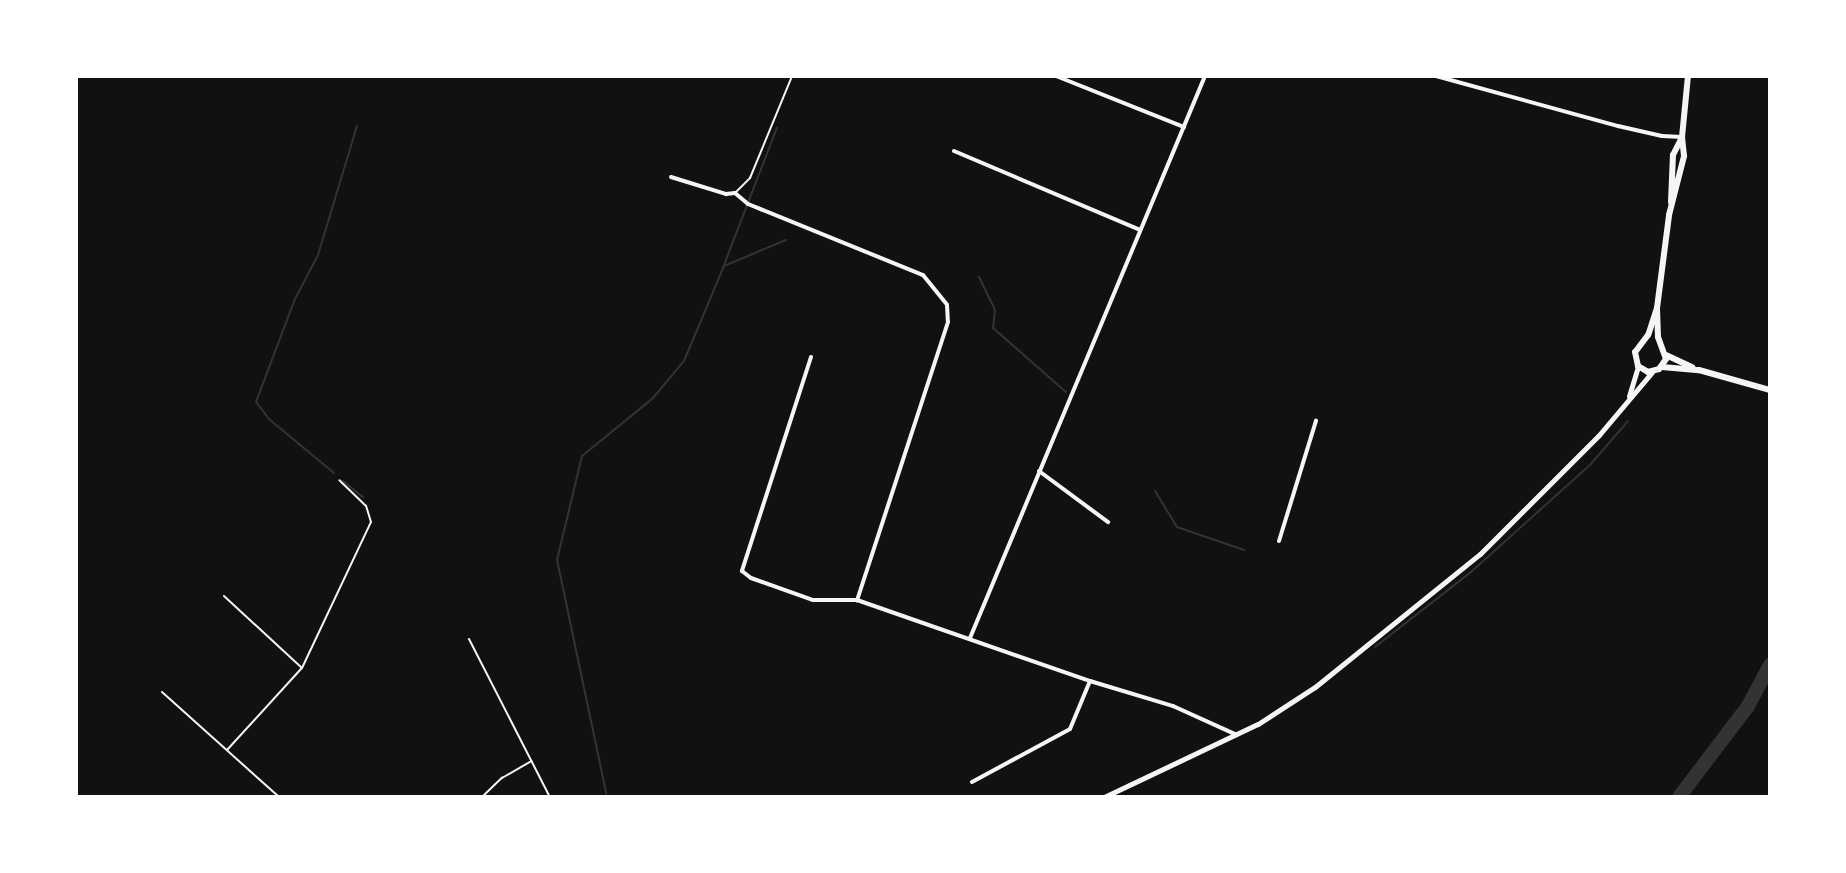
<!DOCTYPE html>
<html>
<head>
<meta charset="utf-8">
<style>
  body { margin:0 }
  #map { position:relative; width:1846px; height:873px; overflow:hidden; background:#111; font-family:"Crimson Pro",serif }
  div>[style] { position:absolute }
  .stream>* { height:2px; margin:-1px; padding:0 1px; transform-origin:1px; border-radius:1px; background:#333 }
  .river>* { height:14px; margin:-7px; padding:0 7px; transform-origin:7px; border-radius:7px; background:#333 }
  .service>* { height:2px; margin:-1px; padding:0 1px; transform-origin:1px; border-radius:1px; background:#f5f5f5 }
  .minor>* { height:4px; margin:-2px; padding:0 2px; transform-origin:2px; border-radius:2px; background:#f5f5f5 }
  .tertiary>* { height:5px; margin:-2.5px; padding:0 2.5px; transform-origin:2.5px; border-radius:2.5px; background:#f5f5f5 }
  .secondary>* { height:6px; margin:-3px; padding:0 3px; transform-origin:3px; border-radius:3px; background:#f5f5f5 }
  span { translate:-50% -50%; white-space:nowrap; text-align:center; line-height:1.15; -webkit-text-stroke:6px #fff; paint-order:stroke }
  .frame { position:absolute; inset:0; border:78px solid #fff; pointer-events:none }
</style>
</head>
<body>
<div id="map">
  <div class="stream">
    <i style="left:724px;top:265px;width:147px;rotate:-68.9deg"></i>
    <i style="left:979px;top:277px;width:37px;rotate:64deg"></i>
    <i style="left:995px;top:310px;width:18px;rotate:96deg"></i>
    <i style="left:993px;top:328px;width:97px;rotate:41.2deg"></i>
    <i style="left:334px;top:473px;width:85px;rotate:-140.3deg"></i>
    <i style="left:269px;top:419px;width:21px;rotate:-127deg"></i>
    <i style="left:256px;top:402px;width:110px;rotate:-69.3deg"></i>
    <i style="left:295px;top:299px;width:50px;rotate:-62.4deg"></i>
    <i style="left:318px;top:255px;width:135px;rotate:-73.2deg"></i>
    <i style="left:343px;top:481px;width:26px;rotate:39deg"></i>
    <i style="left:1155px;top:491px;width:42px;rotate:58.6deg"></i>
    <i style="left:1177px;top:527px;width:71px;rotate:18.9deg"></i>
    <i style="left:1375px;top:647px;width:122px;rotate:-38deg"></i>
    <i style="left:1471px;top:572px;width:160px;rotate:-42deg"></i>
    <i style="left:1590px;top:465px;width:58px;rotate:-49.2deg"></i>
    <i style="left:607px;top:797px;width:242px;rotate:-101.9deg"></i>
    <i style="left:557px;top:560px;width:107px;rotate:-76.5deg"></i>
    <i style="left:582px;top:456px;width:92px;rotate:-39.2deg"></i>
    <i style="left:653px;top:398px;width:48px;rotate:-50deg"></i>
    <i style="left:684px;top:361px;width:103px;rotate:-67.2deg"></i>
    <i style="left:724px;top:266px;width:67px;rotate:-22.8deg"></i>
  </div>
  <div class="river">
    <i style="left:1679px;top:797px;width:114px;rotate:-52.8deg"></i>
    <i style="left:1748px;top:706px;width:47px;rotate:-61.8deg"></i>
  </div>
  <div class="service">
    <i style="left:736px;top:192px;width:20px;rotate:-45deg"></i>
    <i style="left:750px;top:178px;width:110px;rotate:-67.6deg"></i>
    <i style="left:224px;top:596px;width:105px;rotate:42.7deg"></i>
    <i style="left:469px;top:639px;width:178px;rotate:62.9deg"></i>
    <i style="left:162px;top:692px;width:157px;rotate:41.9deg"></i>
    <i style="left:227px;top:750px;width:111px;rotate:-47.6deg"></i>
    <i style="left:302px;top:668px;width:161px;rotate:-64.7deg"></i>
    <i style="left:371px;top:522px;width:17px;rotate:-107deg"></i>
    <i style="left:366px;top:506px;width:37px;rotate:-136deg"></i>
    <i style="left:482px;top:797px;width:28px;rotate:-44deg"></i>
    <i style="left:502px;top:778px;width:34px;rotate:-30deg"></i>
  </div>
  <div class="minor">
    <i style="left:1056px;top:76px;width:138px;rotate:21.7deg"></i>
    <i style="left:1436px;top:76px;width:189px;rotate:15.4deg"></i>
    <i style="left:1618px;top:126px;width:45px;rotate:12.8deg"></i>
    <i style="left:1662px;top:136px;width:20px;rotate:3deg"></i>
    <i style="left:954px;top:151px;width:202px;rotate:23deg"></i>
    <i style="left:671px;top:177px;width:58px;rotate:17.2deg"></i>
    <i style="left:726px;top:194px;width:9px;rotate:-6deg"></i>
    <i style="left:735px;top:193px;width:17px;rotate:40deg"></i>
    <i style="left:748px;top:204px;width:189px;rotate:22.1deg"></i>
    <i style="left:923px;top:275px;width:38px;rotate:51deg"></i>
    <i style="left:947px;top:305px;width:17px;rotate:87deg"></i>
    <i style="left:948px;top:322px;width:293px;rotate:108.1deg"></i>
    <i style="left:811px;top:357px;width:225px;rotate:107.9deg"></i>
    <i style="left:742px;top:571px;width:11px;rotate:38deg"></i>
    <i style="left:751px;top:578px;width:66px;rotate:19.5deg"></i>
    <i style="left:813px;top:600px;width:44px"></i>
    <i style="left:857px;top:600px;width:247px;rotate:19.2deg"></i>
    <i style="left:1090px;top:681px;width:87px;rotate:16.8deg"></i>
    <i style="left:1173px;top:706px;width:70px;rotate:24.4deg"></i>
    <i style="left:1039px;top:471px;width:86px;rotate:36.5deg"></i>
    <i style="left:1279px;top:541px;width:126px;rotate:-72.9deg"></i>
    <i style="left:970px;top:638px;width:609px;rotate:-67.31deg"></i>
    <i style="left:972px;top:782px;width:111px;rotate:-28.4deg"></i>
    <i style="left:1070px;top:729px;width:52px;rotate:-67.4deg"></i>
  </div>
  <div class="tertiary">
    <i style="left:1629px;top:396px;width:31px;rotate:-73deg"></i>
    <i style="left:1104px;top:797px;width:170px;rotate:-25.4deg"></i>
    <i style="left:1258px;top:724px;width:68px;rotate:-33deg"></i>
    <i style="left:1315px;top:687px;width:212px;rotate:-38.9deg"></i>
    <i style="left:1480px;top:554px;width:168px;rotate:-45deg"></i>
    <i style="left:1599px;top:435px;width:82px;rotate:-49.9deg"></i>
  </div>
  <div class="secondary">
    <i style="left:1671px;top:202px;width:47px;rotate:-87.6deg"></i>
    <i style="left:1673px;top:155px;width:20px;rotate:-63deg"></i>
    <i style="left:1657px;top:308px;width:28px;rotate:108deg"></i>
    <i style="left:1648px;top:335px;width:21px;rotate:127deg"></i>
    <i style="left:1635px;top:352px;width:14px;rotate:78deg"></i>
    <i style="left:1638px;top:366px;width:12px;rotate:31deg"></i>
    <i style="left:1648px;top:372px;width:11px;rotate:-15deg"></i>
    <i style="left:1659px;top:369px;width:12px;rotate:-55deg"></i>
    <i style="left:1666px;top:359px;width:23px;rotate:-110deg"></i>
    <i style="left:1658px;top:337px;width:29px;rotate:-92deg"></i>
    <i style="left:1657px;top:308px;width:94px;rotate:-82.6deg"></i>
    <i style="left:1669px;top:215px;width:61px;rotate:-75.7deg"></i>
    <i style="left:1684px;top:156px;width:19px;rotate:-96deg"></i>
    <i style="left:1682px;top:137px;width:61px;rotate:-84.4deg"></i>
    <i style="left:1666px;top:355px;width:29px;rotate:25deg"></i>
    <i style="left:1662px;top:367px;width:37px;rotate:5deg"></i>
    <i style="left:1699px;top:370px;width:74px;rotate:15.7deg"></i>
  </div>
  <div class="frame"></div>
</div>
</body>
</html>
